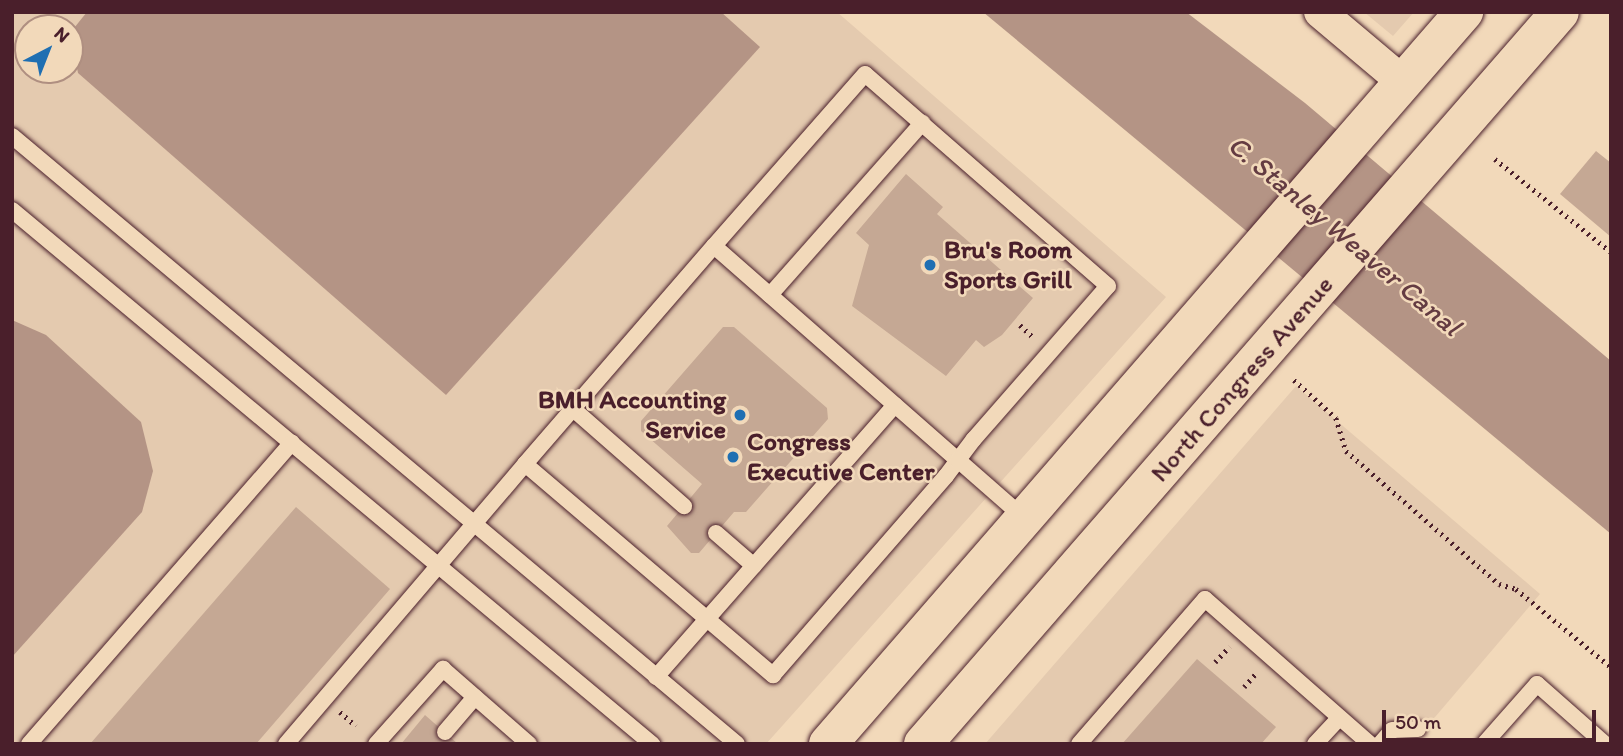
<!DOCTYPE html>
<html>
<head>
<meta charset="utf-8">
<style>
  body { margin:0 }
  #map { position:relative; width:1623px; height:756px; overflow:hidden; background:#f2d9ba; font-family:Itim,sans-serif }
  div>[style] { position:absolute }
  .built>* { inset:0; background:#e4caaf }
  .water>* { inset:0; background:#b49485 }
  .building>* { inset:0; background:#c5a894 }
  .path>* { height:4.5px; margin-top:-2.25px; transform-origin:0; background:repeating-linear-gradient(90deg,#4a1f2b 0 2px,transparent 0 7px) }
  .roads { filter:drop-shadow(0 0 2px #4a1f2b) drop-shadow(0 0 2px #4a1f2b) }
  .service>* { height:16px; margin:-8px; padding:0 8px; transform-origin:8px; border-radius:8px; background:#f2d9ba }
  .minor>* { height:32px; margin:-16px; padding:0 16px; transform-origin:16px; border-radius:16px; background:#f2d9ba }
  .secondary>* { height:38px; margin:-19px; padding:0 19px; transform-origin:19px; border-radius:19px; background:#f2d9ba }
  .dots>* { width:19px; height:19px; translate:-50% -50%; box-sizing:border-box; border:4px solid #f2d9ba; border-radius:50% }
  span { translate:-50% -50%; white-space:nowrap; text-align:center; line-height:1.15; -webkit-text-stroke:5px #f2d9ba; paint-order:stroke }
  .poi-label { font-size:26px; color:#4a1f2b; font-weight:700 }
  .left { translate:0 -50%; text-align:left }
  .right { translate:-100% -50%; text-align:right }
  .street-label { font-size:26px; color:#4a1f2b }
  .water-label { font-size:28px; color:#643c42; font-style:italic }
  .frame { position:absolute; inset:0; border:14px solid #4a1f2b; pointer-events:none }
  .north { position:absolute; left:14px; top:14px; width:70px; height:70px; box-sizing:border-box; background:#f2d9ba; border:2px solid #af8f81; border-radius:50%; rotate:42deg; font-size:19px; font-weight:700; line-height:28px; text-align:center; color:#4a1f2b }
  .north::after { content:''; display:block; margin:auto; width:24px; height:32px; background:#1f6fb2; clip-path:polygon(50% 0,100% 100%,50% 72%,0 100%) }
  .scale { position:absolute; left:1382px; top:710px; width:214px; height:32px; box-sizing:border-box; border:4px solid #4a1f2b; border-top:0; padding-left:9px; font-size:21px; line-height:24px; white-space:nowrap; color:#4a1f2b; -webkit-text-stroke:5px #f2d9ba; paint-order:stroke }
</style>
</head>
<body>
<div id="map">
  <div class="built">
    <i style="clip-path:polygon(evenodd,12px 12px,837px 12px,1166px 297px,766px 744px,12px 744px,12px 12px,28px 28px,70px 28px,70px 70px,28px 70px,28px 28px)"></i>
    <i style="clip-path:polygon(1364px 12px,1414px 12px,1393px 36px)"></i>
    <i style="clip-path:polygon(1296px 386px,1540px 594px,1412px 744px,985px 744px)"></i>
  </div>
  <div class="water">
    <i style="clip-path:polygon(87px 12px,721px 12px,760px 47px,446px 395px,78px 73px,70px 33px)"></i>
    <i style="clip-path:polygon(983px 12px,1186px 12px,1305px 103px,1611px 361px,1611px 534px)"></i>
    <i style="clip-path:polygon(12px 320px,46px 335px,141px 422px,153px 471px,142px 512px,12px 657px)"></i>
  </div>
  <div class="building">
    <i style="clip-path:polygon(1596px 151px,1611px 163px,1611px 237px,1560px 194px)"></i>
    <i style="clip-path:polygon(906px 174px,943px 207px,937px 214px,1033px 298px,1002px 335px,984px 347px,976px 340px,946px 376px,852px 306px,869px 245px,856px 233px)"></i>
    <i style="clip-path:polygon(723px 327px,734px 327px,827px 408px,828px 419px,746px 512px,734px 512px,699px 553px,691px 553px,667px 526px,702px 484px,641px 431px,641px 421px)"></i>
    <i style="clip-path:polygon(296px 507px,390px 589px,256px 744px,90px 744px)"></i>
    <i style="clip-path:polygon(1197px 659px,1276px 727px,1261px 744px,1122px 744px)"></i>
    <i style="clip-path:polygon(425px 715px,458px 744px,401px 744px)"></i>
  </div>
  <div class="path">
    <i style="left:1495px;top:159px;width:149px;rotate:38.7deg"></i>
    <i style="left:1020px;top:325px;width:19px;rotate:43deg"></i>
    <i style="left:1294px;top:380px;width:57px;rotate:42.1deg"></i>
    <i style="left:1336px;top:418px;width:34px;rotate:73deg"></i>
    <i style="left:1346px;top:451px;width:203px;rotate:41deg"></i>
    <i style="left:1499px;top:584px;width:18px;rotate:16deg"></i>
    <i style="left:1516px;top:589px;width:123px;rotate:39.4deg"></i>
    <i style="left:1215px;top:662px;width:21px;rotate:-47deg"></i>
    <i style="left:1244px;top:687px;width:20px;rotate:-49deg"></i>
    <i style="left:340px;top:712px;width:21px;rotate:41deg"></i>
  </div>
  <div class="roads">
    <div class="service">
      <i style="left:12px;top:136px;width:946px;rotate:39.98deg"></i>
      <i style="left:12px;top:210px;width:834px;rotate:39.84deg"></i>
      <i style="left:770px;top:295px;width:230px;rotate:-48.5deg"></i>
      <i style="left:572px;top:408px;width:149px;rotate:41.2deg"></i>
      <i style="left:525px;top:464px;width:289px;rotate:-49.1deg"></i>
      <i style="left:716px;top:533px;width:50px;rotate:41deg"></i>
      <i style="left:656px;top:677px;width:362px;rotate:-48.7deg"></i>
      <i style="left:445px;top:732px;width:46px;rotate:-49.4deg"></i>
      <i style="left:29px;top:744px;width:400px;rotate:-48.9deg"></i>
      <i style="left:286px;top:744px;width:368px;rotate:-49.5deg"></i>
      <i style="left:525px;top:464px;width:326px;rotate:40.4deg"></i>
      <i style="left:773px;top:675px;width:264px;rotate:-49deg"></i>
      <i style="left:946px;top:476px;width:20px;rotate:-53deg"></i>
      <i style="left:958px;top:460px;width:26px;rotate:-53deg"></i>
      <i style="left:974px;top:439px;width:203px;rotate:-48.8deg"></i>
      <i style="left:1108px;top:286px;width:322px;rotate:-138.9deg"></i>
      <i style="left:865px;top:74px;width:229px;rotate:131.3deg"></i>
      <i style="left:714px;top:246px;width:325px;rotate:41.3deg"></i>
      <i style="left:958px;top:460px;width:88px;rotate:41.3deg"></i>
      <i style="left:376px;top:744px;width:101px;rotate:-48.2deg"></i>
      <i style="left:443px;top:669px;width:114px;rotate:41.1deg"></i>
      <i style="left:1079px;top:744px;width:192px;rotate:-49deg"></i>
      <i style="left:1205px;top:599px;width:220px;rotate:41.3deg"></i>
      <i style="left:1315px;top:744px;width:35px;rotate:-47deg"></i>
      <i style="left:1380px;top:744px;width:18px;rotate:-49deg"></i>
      <i style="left:1392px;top:730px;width:26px;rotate:-2deg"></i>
      <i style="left:1484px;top:744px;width:80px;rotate:-48.5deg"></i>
      <i style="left:1537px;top:684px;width:91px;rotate:41.4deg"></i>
    </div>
    <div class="minor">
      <i style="left:1320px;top:12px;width:109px;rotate:40.1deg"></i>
    </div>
    <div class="secondary">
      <i style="left:828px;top:744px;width:970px;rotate:-49.01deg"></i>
      <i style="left:923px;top:744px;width:970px;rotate:-48.97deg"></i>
    </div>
  </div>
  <div class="dots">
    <i style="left:930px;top:265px;background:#1f6fb2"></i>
    <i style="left:740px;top:415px;background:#1f6fb2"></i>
    <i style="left:733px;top:457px;background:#1f6fb2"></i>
  </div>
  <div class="poi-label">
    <span class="left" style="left:944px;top:265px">Bru's Room<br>Sports Grill</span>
    <span class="right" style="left:726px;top:415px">BMH Accounting<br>Service</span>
    <span class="left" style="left:747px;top:457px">Congress<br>Executive Center</span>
  </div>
  <div class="street-label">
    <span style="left:1242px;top:379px;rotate:-49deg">North Congress Avenue</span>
  </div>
  <div class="water-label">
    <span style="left:1345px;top:235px;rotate:40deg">C. Stanley Weaver Canal</span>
  </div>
  <div class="frame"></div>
  <div class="north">N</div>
  <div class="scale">50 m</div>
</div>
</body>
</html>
